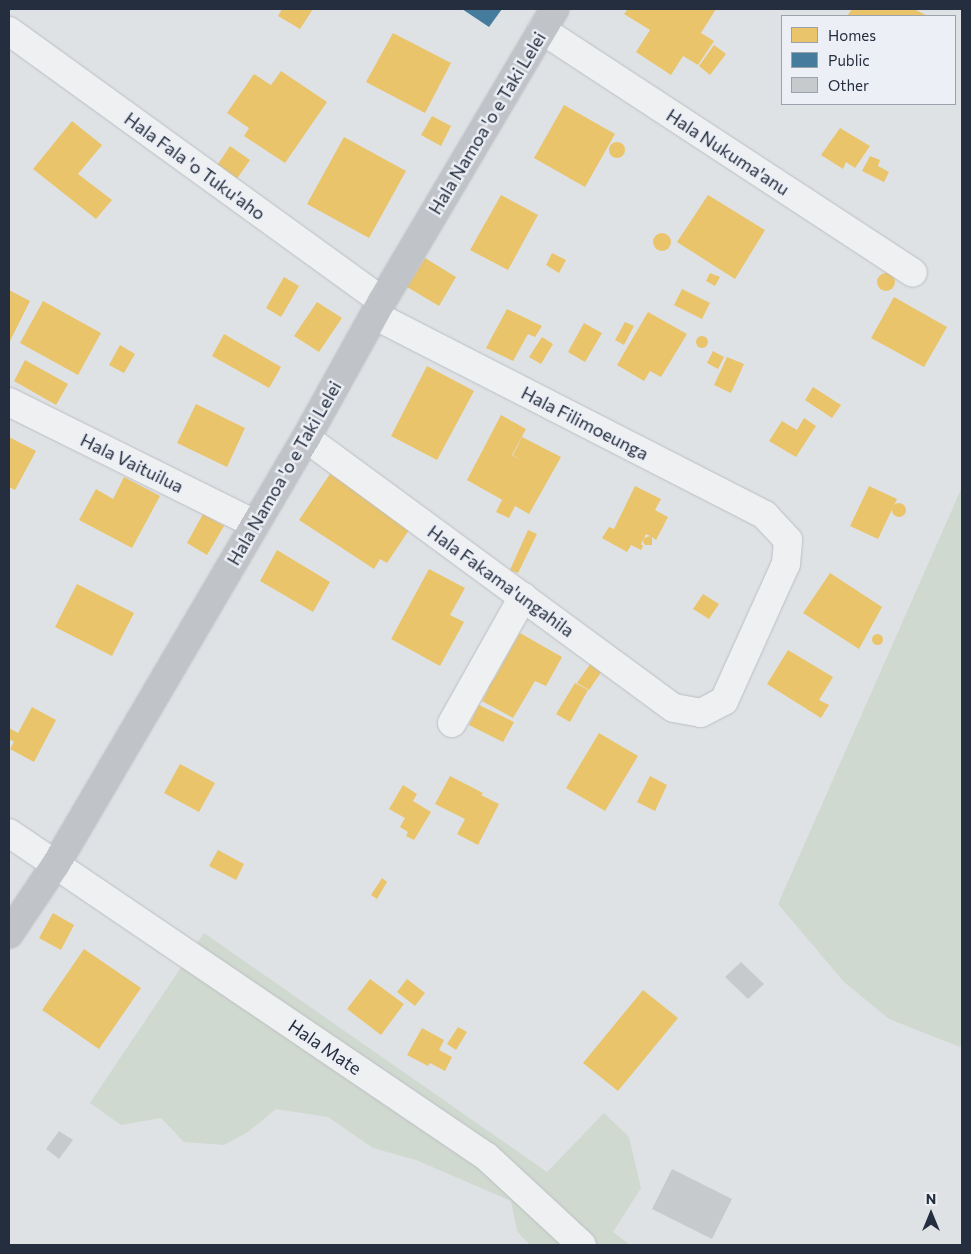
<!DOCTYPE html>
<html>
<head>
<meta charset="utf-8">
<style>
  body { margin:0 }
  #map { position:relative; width:971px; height:1254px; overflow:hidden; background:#dfe2e5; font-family:Commissioner,sans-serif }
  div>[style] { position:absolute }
  .green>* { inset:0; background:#cfd9cf }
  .homes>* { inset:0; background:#e9c46a }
  .round { border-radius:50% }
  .public>* { inset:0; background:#457b9d }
  .building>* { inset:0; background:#c6cacd }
  .roads { filter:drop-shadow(0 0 1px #bcbec3) drop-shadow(0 0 1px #bcbec3) }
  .street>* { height:28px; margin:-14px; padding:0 14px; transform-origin:14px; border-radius:14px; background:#eef0f2 }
  .secondary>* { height:28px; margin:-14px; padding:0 14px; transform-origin:14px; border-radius:14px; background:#c0c3c8 }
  span { translate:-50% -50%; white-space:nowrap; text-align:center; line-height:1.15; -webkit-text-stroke:5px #eceff5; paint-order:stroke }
  .street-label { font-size:18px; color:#252e3f }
  .frame { position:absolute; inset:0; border:10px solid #252e3f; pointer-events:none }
  .legend { position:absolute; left:781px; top:15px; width:175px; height:90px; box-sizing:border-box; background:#eceff5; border:1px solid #9ca2ac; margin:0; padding:6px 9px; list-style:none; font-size:15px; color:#252e3f }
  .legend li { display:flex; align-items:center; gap:10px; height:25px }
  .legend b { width:25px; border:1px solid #9ca2ac }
  .north { position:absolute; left:906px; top:1189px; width:50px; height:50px; -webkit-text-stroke:4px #eceff5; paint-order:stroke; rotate:0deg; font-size:14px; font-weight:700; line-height:20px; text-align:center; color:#252e3f }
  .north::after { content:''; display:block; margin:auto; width:18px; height:22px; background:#252e3f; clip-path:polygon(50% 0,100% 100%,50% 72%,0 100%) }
</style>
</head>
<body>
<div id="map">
  <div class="green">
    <i style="clip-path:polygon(962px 487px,962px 1045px,960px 1047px,889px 1019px,844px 982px,778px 904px)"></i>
    <i style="clip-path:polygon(204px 933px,547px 1172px,604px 1113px,629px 1137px,641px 1188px,613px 1232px,630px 1245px,530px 1245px,517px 1231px,511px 1201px,416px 1160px,373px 1148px,328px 1117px,276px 1109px,248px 1132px,224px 1145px,184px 1142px,161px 1118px,121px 1125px,90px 1103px)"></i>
  </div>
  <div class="homes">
    <i style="clip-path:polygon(282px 9px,313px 9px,300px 29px,278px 16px)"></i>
    <i style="clip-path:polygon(628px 9px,716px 9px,701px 33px,714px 41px,698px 65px,683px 56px,671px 75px,636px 52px,650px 30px,624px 14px)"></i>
    <i style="clip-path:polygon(852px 9px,914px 9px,928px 16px,847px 16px)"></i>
    <i style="clip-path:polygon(393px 33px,451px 63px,425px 113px,366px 82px)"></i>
    <i style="clip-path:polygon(714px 45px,726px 54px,710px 75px,699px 66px)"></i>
    <i style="clip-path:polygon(281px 71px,327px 102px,285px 163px,244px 136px,249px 128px,227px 113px,254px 74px,271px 85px)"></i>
    <i style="clip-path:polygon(564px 105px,615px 134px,585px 187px,534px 158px)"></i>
    <i style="clip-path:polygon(432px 116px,451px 126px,441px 146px,421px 135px)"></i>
    <i style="clip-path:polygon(72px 121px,102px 145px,78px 174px,112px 200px,96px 219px,33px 169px)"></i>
    <i style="clip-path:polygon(840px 128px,870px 146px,855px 168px,846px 162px,843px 169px,821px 155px)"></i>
    <i style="clip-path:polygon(344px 137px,406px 171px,369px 238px,307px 204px)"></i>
    <i class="round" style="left:609px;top:142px;width:16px;height:16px"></i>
    <i style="clip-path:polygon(230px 146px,250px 160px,234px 183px,214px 170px)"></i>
    <i style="clip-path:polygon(870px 156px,880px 160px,878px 166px,889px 172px,884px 182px,862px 171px)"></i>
    <i style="clip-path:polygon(501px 195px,538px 215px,508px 270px,470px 250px)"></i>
    <i style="clip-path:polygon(708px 195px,765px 230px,735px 279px,677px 242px)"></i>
    <i class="round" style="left:653px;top:233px;width:18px;height:18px"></i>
    <i style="clip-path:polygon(552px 253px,566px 260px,559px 273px,546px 265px)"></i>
    <i style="clip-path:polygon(425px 258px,456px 277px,439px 306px,407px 287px)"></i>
    <i class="round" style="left:877px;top:273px;width:18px;height:18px"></i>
    <i style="clip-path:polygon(710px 273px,720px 277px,715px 286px,706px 281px)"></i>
    <i style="clip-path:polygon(284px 277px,299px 286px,281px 317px,266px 308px)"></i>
    <i style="clip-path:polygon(682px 289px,710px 303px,702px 319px,674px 305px)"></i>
    <i style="clip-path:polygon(9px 290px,30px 301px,9px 343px)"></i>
    <i style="clip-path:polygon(894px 297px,947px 327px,924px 367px,871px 338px)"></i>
    <i style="clip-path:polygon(43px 301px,101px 333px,78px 375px,20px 343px)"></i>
    <i style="clip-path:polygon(317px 302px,342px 318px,319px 352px,294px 336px)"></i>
    <i style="clip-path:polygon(507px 309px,542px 326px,535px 337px,528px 334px,513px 361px,486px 348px)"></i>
    <i style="clip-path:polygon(648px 312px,687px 334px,661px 377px,650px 371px,644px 381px,617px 365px)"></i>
    <i style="clip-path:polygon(625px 322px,634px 326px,624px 345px,615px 340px)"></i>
    <i style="clip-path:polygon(584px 323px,602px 333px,585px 362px,568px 352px)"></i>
    <i style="clip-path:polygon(224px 334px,281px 367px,269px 388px,212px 356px)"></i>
    <i class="round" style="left:696px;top:336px;width:12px;height:12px"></i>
    <i style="clip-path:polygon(542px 337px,553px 344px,541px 364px,529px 357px)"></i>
    <i style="clip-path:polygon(120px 345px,135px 354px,124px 373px,109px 365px)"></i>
    <i style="clip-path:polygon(713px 351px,724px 357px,718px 369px,707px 363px)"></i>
    <i style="clip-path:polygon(727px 357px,744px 364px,731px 393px,714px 385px)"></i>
    <i style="clip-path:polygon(25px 360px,68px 384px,56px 405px,14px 381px)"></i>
    <i style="clip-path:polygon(427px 366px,474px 391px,437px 460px,391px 436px)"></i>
    <i style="clip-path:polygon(813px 387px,841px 405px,832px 418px,805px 400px)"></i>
    <i style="clip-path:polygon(196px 404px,245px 428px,227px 467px,177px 443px)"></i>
    <i style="clip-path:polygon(501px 415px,526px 429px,512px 455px,523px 461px,513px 455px,522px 437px,561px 457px,529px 514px,515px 506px,509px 518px,496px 512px,502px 500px,513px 506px,467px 480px)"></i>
    <i style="clip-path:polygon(804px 418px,816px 426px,796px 457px,769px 441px,782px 421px,797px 430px)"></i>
    <i style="clip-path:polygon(9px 437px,36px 451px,15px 490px,9px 487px)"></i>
    <i style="clip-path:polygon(330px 474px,411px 527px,387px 563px,380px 559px,374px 569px,299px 520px)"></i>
    <i style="clip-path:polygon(124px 477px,160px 496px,132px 548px,79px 520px,96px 489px,113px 499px)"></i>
    <i style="clip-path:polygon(635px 486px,661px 499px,655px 510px,668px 517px,656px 540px,652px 537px,652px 545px,645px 545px,643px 542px,644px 538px,650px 536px,646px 534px,641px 544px,643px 546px,641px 550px,631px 545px,627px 552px,602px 538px,609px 527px,614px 529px)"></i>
    <i style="clip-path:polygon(869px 486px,897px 499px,878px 539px,850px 526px)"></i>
    <i class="round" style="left:892px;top:503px;width:14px;height:14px"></i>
    <i style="clip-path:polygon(203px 514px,224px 526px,207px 555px,187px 543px)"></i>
    <i style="clip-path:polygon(528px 530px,537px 534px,518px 573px,510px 570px)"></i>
    <i style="clip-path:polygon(277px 550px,330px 582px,313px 612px,260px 581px)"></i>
    <i style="clip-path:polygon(429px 569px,465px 588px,450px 615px,464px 622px,440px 666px,391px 639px)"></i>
    <i style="clip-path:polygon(830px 573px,882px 607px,859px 649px,803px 613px)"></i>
    <i style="clip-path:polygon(77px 584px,134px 613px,112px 656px,55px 627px)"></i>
    <i style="clip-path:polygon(703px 594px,719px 604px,709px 619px,693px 609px)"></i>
    <i style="clip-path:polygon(520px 633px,562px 657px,546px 686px,535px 681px,513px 718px,482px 701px,489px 688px,483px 684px,486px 677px,493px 681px)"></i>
    <i class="round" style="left:871.5px;top:633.5px;width:11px;height:11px"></i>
    <i style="clip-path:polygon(788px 650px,833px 677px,819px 700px,829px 705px,821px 718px,767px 684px)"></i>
    <i style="clip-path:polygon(593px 660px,604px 668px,589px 690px,577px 683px)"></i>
    <i style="clip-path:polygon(575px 683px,588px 690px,570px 722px,556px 714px)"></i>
    <i style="clip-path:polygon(479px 705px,514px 722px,503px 742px,469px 725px)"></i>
    <i style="clip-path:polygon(32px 707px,56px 720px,34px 762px,10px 749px,14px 742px,9px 739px,9px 728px,18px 733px)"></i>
    <i style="clip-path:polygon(599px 733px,638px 756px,605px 811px,566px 788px)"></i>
    <i style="clip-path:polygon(180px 764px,215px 783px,199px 812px,164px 793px)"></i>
    <i style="clip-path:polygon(450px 776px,483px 793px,481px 795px,499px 804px,478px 845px,457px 834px,465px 819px,435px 804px)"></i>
    <i style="clip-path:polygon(650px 776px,667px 785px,655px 811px,637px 802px)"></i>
    <i style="clip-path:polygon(403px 785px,417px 794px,413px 801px,431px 812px,414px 840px,406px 836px,408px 832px,400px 827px,405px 818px,389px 809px)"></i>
    <i style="clip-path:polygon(218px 850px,244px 864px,236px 880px,209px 866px)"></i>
    <i style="clip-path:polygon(382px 878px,387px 882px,377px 899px,371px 895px)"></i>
    <i style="clip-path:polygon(53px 913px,74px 925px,61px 950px,39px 938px)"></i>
    <i style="clip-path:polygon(84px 949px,141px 988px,99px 1049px,42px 1010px)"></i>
    <i style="clip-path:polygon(370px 979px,404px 1004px,381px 1035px,347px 1009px)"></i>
    <i style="clip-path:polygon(407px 979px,425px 993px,415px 1006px,397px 992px)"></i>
    <i style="clip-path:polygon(643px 990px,678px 1018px,618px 1091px,583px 1063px)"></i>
    <i style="clip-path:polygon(458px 1027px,467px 1032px,456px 1050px,447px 1044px)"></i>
    <i style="clip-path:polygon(422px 1028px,444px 1040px,439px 1050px,452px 1057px,445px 1071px,430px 1063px,428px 1066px,407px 1055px)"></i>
  </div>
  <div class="public">
    <i style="clip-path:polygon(462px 9px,502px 9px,489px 27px)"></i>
  </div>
  <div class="building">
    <i style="clip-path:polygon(741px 962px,764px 984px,748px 999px,725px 977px)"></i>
    <i style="clip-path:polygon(59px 1131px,73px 1140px,59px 1159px,46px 1149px)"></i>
    <i style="clip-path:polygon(672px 1169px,732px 1199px,712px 1239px,652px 1209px)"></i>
  </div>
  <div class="roads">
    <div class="street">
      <i style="left:542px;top:30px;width:443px;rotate:33.2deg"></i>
      <i style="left:9px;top:31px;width:460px;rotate:35.9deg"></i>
      <i style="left:9px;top:402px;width:275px;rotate:26.4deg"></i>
      <i style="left:306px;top:438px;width:456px;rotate:36.3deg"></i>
      <i style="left:674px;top:708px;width:27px;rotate:10deg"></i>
      <i style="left:701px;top:713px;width:26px;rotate:-28deg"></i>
      <i style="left:724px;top:701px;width:150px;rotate:-65.7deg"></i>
      <i style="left:786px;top:564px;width:24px;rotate:-85deg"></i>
      <i style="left:788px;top:540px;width:34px;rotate:-133deg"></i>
      <i style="left:765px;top:515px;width:438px;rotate:-152.9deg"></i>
      <i style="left:452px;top:723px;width:145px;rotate:-60.6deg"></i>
      <i style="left:9px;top:833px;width:577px;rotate:34.13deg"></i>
      <i style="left:487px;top:1157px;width:129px;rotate:42.8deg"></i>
    </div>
    <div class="secondary">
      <i style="left:9px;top:934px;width:84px;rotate:-56.1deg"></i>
      <i style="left:56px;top:864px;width:494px;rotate:-59.6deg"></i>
      <i style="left:306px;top:438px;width:157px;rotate:-61deg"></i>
      <i style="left:382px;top:301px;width:339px;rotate:-59.4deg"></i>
    </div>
  </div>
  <div class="street-label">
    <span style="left:487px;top:123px;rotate:-59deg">Hala Namoa 'o e Taki Lelei</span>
    <span style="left:728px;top:152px;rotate:33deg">Hala Nukuma'anu</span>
    <span style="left:195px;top:166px;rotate:36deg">Hala Fala 'o Tuku'aho</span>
    <span style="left:585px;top:423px;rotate:27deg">Hala Filimoeunga</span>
    <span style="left:132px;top:463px;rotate:26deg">Hala Vaituilua</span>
    <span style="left:284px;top:473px;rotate:-60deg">Hala Namoa 'o e Taki Lelei</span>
    <span style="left:501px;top:581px;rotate:36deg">Hala Fakama'ungahila</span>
    <span style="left:325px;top:1047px;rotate:34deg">Hala Mate</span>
  </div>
  <div class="frame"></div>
  <ul class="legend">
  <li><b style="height:14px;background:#e9c46a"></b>Homes</li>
  <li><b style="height:14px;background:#457b9d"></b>Public</li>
  <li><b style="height:14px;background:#c6cacd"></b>Other</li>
  </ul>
  <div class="north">N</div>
</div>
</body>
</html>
